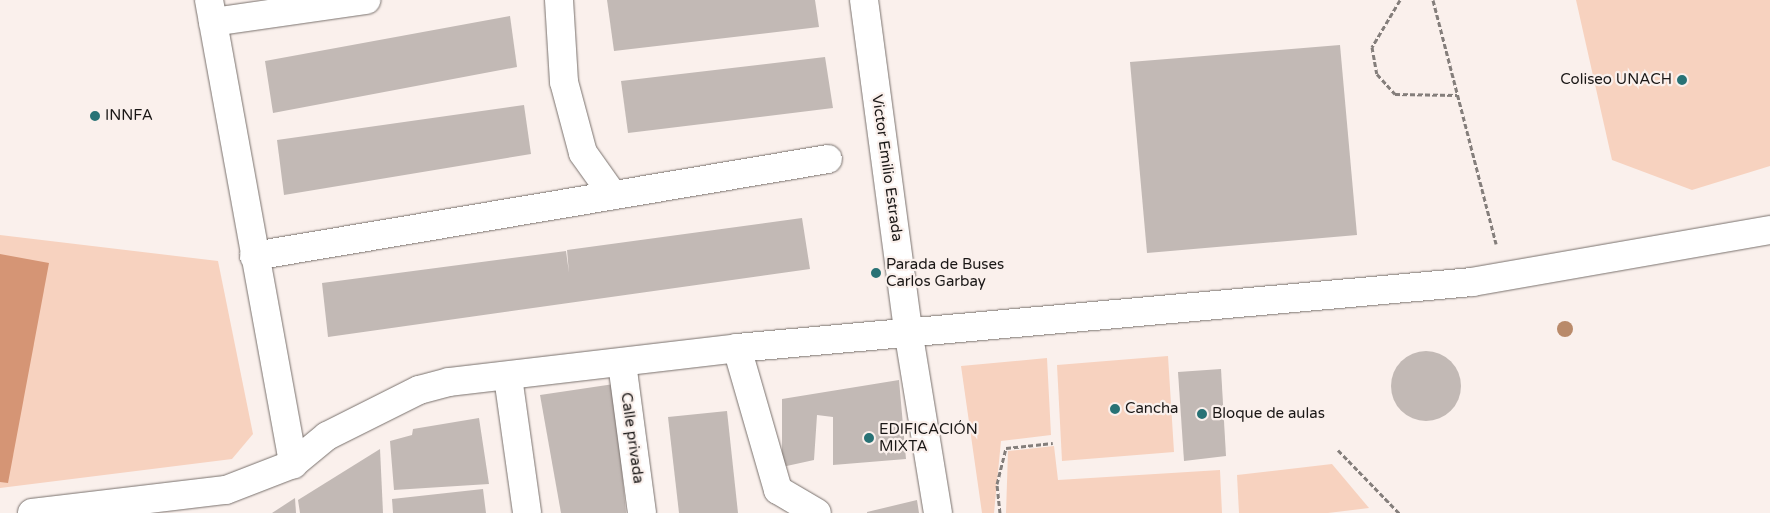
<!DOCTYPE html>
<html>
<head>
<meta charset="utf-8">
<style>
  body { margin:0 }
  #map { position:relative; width:1770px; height:513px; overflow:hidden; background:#faf0ec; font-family:"Varela Round",sans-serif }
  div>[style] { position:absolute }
  .green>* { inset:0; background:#f7d2bf }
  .water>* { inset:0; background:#d59575 }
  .building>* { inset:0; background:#c2b9b5 }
  .round { border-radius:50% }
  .path>* { height:3px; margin-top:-1.5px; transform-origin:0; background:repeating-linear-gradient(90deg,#847e7b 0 5px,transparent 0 7.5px) }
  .roads { filter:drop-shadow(0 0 1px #79716d) drop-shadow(0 0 1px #79716d) }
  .minor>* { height:28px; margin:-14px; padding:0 14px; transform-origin:14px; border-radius:14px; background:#fff }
  .trees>* { width:16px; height:16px; margin:-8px; border-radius:50%; background:#b98a6a }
  .dots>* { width:14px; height:14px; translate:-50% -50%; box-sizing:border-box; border:2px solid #faf0ec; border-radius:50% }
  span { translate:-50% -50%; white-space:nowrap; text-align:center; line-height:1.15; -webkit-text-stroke:4.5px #faf0ec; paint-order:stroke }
  .poi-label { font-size:15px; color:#1a1716 }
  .right { translate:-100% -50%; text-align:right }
  .left { translate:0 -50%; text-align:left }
  .street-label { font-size:15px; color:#1a1716 }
</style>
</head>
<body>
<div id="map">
  <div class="green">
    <i style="clip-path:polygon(1576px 0,1770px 0,1770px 166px,1692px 190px,1612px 160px)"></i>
    <i style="clip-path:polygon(0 235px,218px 261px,253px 434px,232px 459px,0 488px)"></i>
    <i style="clip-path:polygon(1168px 356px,1174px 452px,1062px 461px,1057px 365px)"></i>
    <i style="clip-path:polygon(1047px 358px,1051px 435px,1001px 441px,994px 513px,982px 513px,961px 366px)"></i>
    <i style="clip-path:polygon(1054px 446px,1058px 480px,1220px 470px,1222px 513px,1006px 513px,1008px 451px)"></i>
    <i style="clip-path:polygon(1332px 464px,1369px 508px,1328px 513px,1239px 513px,1237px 475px)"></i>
  </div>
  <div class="water">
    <i style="clip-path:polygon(0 254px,49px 263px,8px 483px,0 482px)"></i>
  </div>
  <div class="building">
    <i style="clip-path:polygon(607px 0,815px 0,819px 27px,614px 51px)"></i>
    <i style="clip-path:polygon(510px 16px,517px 67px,273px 113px,265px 61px)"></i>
    <i style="clip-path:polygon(1340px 45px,1357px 235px,1147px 253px,1130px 62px)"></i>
    <i style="clip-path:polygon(825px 57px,833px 108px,628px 133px,621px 81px)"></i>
    <i style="clip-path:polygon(524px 105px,531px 154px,284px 195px,277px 140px)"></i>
    <i style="clip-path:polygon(802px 218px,810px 269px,328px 337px,322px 283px,566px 251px,569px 273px,567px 250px)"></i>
    <i class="round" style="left:1391px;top:351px;width:70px;height:70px"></i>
    <i style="clip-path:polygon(1221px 369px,1226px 456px,1184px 461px,1178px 372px)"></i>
    <i style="clip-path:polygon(899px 380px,906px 459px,833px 465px,833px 417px,817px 415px,814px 460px,782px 467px,782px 399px)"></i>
    <i style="clip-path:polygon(614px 384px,626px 513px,561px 513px,540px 395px)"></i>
    <i style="clip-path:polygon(727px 411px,738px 513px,679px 513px,668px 417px)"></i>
    <i style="clip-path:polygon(479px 418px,489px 484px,394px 490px,390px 441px,412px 435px,413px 429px)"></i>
    <i style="clip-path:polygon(380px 449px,383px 513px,300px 513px,298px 500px)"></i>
    <i style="clip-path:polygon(483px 489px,486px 513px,393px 513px,392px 499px)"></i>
    <i style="clip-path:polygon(295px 498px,296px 513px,272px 513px)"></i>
    <i style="clip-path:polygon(917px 500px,919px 513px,867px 513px,867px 512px)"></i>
  </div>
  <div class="path">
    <i style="left:1400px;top:0;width:55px;rotate:120.8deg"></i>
    <i style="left:1372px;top:47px;width:27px;rotate:80deg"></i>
    <i style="left:1377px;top:74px;width:27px;rotate:48deg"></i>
    <i style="left:1395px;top:94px;width:62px;rotate:0.9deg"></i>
    <i style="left:1433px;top:0;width:252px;rotate:75.5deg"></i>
    <i style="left:1338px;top:450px;width:88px;rotate:45.9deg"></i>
    <i style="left:1000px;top:513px;width:29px;rotate:-96deg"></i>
    <i style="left:997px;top:484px;width:37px;rotate:-76deg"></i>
    <i style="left:1006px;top:448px;width:47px;rotate:-6.1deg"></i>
  </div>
  <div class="roads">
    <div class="minor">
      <i style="left:209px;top:0;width:472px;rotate:79.7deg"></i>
      <i style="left:559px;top:0;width:82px;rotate:86.5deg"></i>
      <i style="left:564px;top:82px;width:73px;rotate:75deg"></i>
      <i style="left:583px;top:153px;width:52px;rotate:54.5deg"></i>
      <i style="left:864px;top:0;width:339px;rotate:82.4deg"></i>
      <i style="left:909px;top:336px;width:179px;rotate:80.7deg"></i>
      <i style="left:213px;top:22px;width:155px;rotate:-8.2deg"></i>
      <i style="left:254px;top:256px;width:582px;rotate:-9.59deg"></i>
      <i style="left:737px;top:348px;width:148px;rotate:73.9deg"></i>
      <i style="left:778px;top:490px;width:45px;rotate:30.5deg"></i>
      <i style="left:622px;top:363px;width:151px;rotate:82.4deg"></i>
      <i style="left:508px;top:377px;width:137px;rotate:82deg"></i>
      <i style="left:32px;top:513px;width:195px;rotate:-6.8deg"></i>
      <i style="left:226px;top:490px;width:72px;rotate:-21.2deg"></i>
      <i style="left:293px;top:464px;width:44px;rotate:-39.5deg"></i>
      <i style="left:327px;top:436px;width:103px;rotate:-26.6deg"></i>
      <i style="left:419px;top:390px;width:31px;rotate:-15deg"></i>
      <i style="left:449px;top:382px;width:290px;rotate:-6.7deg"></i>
      <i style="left:737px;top:348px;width:738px;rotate:-5.13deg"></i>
      <i style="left:1472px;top:282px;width:303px;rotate:-9.9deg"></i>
    </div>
  </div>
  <div class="trees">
    <i style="left:1565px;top:329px"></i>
  </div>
  <div class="dots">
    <i style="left:1682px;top:80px;background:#287275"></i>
    <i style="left:95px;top:116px;background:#287275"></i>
    <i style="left:876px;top:273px;background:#287275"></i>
    <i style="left:1115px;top:409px;background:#287275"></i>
    <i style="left:1202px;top:414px;background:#287275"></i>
    <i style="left:869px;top:438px;background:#287275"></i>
  </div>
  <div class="poi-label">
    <span class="right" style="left:1672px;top:80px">Coliseo UNACH</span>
    <span class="left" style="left:105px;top:116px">INNFA</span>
    <span class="left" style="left:886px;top:273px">Parada de Buses<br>Carlos Garbay</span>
    <span class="left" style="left:1125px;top:409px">Cancha</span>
    <span class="left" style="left:1212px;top:414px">Bloque de aulas</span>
    <span class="left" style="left:879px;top:438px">EDIFICACIÓN<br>MIXTA</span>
  </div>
  <div class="street-label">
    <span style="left:887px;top:168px;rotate:82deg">Victor Emilio Estrada</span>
    <span style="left:632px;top:438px;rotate:82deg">Calle privada</span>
  </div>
</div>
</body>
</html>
